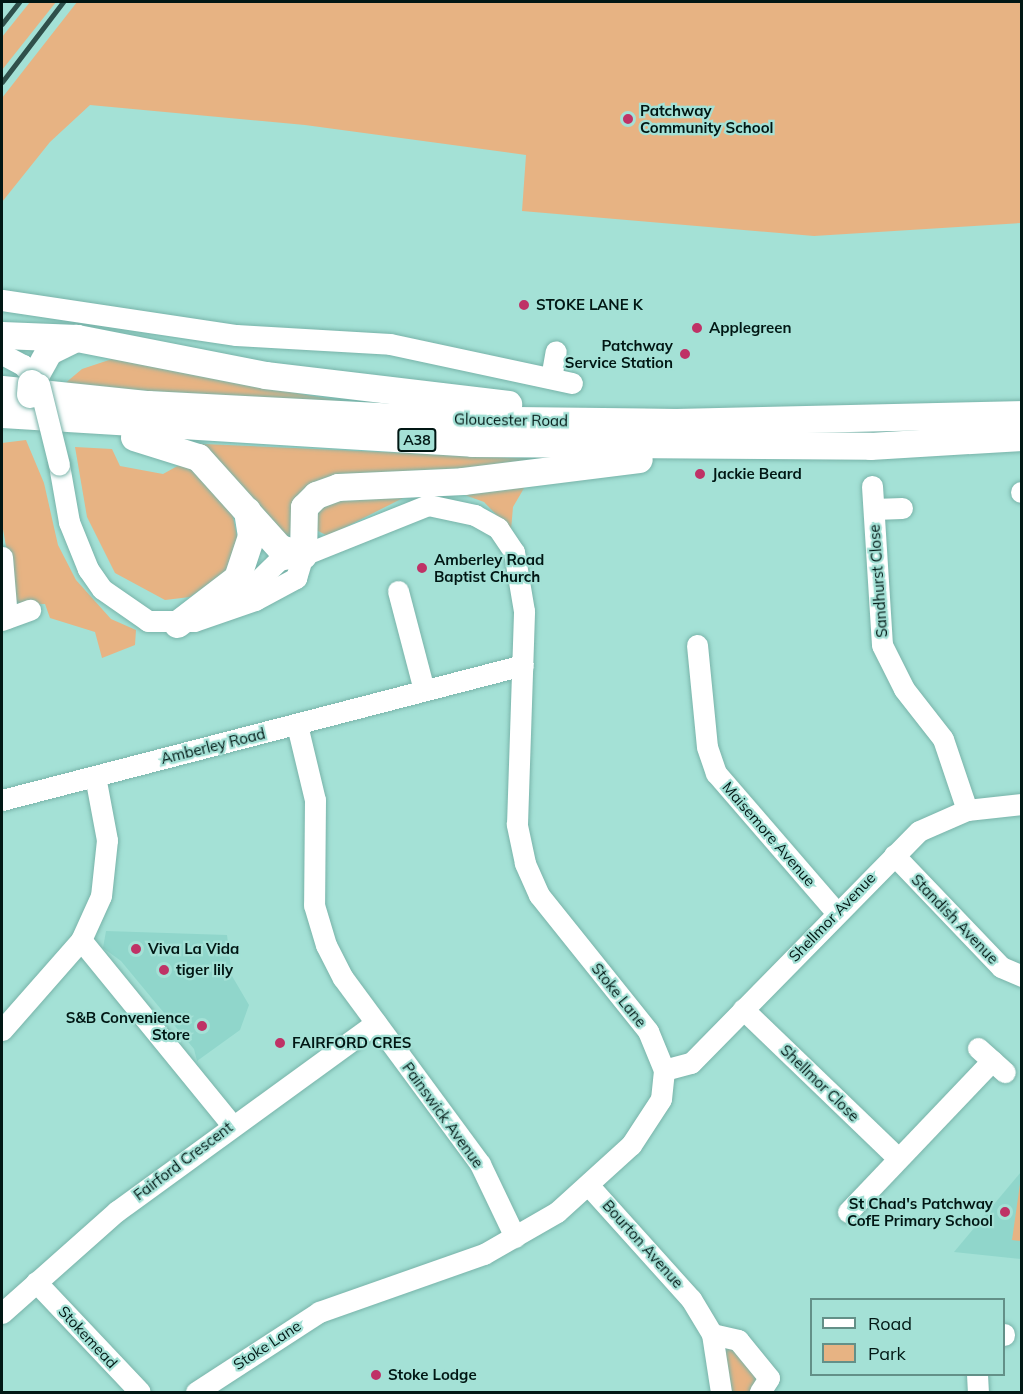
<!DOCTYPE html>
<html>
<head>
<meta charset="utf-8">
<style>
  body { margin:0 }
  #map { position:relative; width:1023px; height:1394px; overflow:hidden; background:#a4e1d6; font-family:Mulish,sans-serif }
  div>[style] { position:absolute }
  .built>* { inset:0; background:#90d6cb }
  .green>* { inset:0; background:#e7b383 }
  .roads { filter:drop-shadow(0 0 2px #78b3a9) drop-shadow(0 0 2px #78b3a9) }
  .minor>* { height:21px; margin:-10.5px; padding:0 10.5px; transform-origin:10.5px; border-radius:10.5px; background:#fff }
  .major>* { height:27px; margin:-13.5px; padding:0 13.5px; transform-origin:13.5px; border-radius:13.5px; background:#fff }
  .rail>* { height:4.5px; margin:-2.25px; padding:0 2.25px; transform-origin:2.25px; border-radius:2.25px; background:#2f504b }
  .bridges { filter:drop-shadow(0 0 2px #78b3a9) drop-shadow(0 0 2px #78b3a9) }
  .minor-bridge>* { height:21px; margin:-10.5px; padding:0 10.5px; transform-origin:10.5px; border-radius:10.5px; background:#fff }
  .major-bridge>* { height:27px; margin:-13.5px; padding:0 13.5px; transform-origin:13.5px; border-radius:13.5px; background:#fff }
  .dots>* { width:16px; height:16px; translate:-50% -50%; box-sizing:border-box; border:3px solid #a4e1d6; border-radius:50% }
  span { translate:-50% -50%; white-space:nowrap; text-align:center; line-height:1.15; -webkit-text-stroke:4.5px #a4e1d6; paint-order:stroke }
  .shield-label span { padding:2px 4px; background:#a4e1d6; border:2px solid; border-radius:4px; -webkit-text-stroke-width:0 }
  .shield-label { font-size:14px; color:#011714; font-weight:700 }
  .poi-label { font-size:15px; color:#011714; font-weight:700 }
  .left { translate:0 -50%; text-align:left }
  .right { translate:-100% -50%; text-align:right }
  .street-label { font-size:15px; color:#011714 }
  .frame { position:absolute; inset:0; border:3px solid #011714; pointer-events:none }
  .legend { position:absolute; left:810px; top:1298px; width:195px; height:78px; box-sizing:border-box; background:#a4e1d6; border:2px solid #639088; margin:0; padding:8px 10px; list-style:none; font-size:18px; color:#011714 }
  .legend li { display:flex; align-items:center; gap:12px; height:30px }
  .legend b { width:30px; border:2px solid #639088 }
</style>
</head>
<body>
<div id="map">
  <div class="built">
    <i style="clip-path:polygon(106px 931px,227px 935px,232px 976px,249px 1005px,240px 1030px,197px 1061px,194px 1049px,121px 961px,103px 948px)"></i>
    <i style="clip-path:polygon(1021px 1172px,1021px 1259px,954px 1252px)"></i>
  </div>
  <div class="green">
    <i style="clip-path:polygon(30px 2px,56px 2px,2px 70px,2px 37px)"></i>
    <i style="clip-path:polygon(77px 2px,1021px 2px,1021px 223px,814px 236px,522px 211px,526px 155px,305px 125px,90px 105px,50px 142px,2px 202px,2px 98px)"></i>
    <i style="clip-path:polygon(115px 358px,312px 396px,390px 408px,63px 385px,82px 369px)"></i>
    <i style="clip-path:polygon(26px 440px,44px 483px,58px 545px,76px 580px,111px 619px,136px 630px,135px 645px,102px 658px,95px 632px,50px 618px,45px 604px,16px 605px,2px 523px,2px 443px)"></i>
    <i style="clip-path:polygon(181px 443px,566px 460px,292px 508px,292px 538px,285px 544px)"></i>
    <i style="clip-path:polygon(75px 447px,112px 449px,120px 466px,163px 474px,183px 463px,213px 480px,231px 507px,238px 541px,232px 567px,190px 597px,165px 600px,115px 573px,87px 517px)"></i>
    <i style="clip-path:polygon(527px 483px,513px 507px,511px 530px,484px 502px,462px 494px,427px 493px,403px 498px,328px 536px,312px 528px,312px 509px,322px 501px)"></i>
    <i style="clip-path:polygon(1021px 1177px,1021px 1241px,1012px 1240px)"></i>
    <i style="clip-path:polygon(728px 1342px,761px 1379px,752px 1392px,729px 1392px,723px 1343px)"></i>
  </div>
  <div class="roads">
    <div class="minor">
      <i style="left:2px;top:300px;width:237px;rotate:8.5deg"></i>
      <i style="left:236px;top:335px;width:154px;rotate:3.3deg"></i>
      <i style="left:390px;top:344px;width:186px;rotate:12.1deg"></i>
      <i style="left:2px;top:354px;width:24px;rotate:28deg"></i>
      <i style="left:23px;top:365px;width:25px;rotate:50deg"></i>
      <i style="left:551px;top:378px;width:27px;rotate:-80deg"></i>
      <i style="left:59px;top:465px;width:58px;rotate:80deg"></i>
      <i style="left:69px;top:522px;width:51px;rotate:68deg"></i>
      <i style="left:88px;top:569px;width:24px;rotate:55deg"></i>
      <i style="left:102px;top:589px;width:56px;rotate:34.8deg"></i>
      <i style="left:148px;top:621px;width:46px"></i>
      <i style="left:194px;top:621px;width:65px;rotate:-19deg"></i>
      <i style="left:255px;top:600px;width:47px;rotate:-28.2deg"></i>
      <i style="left:296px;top:578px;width:24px;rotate:-73deg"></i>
      <i style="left:872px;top:486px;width:159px;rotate:86.4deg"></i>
      <i style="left:882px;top:645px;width:49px;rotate:63.4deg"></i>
      <i style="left:904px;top:689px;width:63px;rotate:52deg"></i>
      <i style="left:943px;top:739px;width:75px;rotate:71.3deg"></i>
      <i style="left:1021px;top:492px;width:1px"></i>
      <i style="left:874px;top:509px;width:28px;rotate:-2deg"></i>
      <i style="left:2px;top:557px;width:61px;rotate:85.3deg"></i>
      <i style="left:398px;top:591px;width:102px;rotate:75.3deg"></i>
      <i style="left:234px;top:604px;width:63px;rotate:-44.4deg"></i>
      <i style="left:279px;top:560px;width:25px;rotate:-11deg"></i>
      <i style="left:2px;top:620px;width:30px;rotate:-20deg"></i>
      <i style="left:697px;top:645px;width:102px;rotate:84.4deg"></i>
      <i style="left:707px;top:747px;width:28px;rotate:71deg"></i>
      <i style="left:716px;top:773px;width:184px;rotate:49.2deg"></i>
      <i style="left:297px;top:725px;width:77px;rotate:76.5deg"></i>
      <i style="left:315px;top:800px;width:105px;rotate:90.5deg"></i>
      <i style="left:314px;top:905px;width:42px;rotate:73.3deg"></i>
      <i style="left:326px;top:945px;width:37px;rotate:63deg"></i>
      <i style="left:343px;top:978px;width:231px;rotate:53.6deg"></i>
      <i style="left:480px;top:1164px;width:81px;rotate:64.4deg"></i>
      <i style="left:2px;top:800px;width:538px;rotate:-14.53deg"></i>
      <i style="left:894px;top:855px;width:155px;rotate:46.3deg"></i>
      <i style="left:1001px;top:967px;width:23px;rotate:23deg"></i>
      <i style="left:81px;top:940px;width:239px;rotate:50.8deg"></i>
      <i style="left:743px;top:1009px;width:215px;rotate:43.9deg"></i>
      <i style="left:2px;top:1030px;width:120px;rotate:-48.7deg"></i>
      <i style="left:81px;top:940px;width:48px;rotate:-65.6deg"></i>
      <i style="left:101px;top:896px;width:56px;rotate:-83.9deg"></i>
      <i style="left:107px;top:840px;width:65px;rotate:-100.6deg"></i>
      <i style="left:978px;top:1048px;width:36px;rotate:42deg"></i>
      <i style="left:664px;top:1070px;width:28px;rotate:-15deg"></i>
      <i style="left:691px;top:1063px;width:325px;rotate:-45.5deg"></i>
      <i style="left:919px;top:831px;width:52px;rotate:-23.6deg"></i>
      <i style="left:967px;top:810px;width:55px;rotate:-6.2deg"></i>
      <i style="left:590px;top:1187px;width:151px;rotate:48deg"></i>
      <i style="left:691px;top:1299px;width:41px;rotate:59deg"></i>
      <i style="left:712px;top:1334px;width:59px;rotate:81.2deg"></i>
      <i style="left:848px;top:1212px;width:209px;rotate:-46.4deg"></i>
      <i style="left:36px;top:1282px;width:151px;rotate:46.6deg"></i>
      <i style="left:2px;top:1313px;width:154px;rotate:-41.6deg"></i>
      <i style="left:117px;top:1211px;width:320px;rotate:-36deg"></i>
      <i style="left:712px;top:1334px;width:27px;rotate:13deg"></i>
      <i style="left:738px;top:1340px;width:49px;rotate:50.8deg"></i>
      <i style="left:769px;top:1378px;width:17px;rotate:123deg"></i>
      <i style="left:1004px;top:1334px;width:1px;rotate:90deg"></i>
      <i style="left:977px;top:1374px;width:18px;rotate:87deg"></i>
      <i style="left:196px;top:1392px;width:147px;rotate:-33deg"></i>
      <i style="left:319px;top:1312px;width:175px;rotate:-19.4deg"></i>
      <i style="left:484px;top:1254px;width:84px;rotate:-29.9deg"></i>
      <i style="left:557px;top:1212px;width:100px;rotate:-42.2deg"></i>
      <i style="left:631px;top:1145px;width:55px;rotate:-56.9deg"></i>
      <i style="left:661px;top:1099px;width:29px;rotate:-84deg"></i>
      <i style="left:664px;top:1070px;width:42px;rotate:-112.3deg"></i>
      <i style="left:648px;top:1031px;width:174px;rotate:-128.7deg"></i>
      <i style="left:539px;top:895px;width:35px;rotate:-114deg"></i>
      <i style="left:525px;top:863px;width:40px;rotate:-102deg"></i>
      <i style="left:517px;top:824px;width:213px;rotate:-88.1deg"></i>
      <i style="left:524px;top:611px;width:60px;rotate:-99.6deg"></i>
      <i style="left:514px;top:552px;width:29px;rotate:-124deg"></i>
      <i style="left:498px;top:528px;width:26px;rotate:-151deg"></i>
      <i style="left:475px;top:515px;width:48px;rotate:-168deg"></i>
      <i style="left:428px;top:505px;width:135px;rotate:158.2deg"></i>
    </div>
    <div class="major">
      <i style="left:2px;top:335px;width:75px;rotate:2.3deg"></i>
      <i style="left:77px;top:338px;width:192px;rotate:11.1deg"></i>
      <i style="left:265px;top:375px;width:245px;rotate:6.8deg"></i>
      <i style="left:31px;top:383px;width:37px;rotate:-61deg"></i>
      <i style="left:49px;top:351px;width:30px;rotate:-26deg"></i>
      <i style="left:2px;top:389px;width:147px;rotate:5.9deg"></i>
      <i style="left:148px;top:404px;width:283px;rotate:3deg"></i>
      <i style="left:431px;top:419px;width:246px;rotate:0.7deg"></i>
      <i style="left:677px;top:422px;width:345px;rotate:-1.3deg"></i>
      <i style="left:2px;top:414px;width:471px;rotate:3.5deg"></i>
      <i style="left:472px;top:443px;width:398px;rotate:0.4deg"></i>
      <i style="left:870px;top:446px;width:152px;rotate:-3.4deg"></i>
      <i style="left:134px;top:437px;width:67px;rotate:17.4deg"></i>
      <i style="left:198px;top:457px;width:122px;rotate:48deg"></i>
      <i style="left:280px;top:548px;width:24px;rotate:17deg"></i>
      <i style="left:303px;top:555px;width:48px;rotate:-88.8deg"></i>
      <i style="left:304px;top:507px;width:17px;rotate:-45deg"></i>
      <i style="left:316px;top:495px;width:23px;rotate:-20deg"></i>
      <i style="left:338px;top:487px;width:125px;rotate:-2.7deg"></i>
      <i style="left:463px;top:481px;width:177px;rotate:-7.1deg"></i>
      <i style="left:177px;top:624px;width:76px;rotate:-37.5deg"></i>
      <i style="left:237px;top:578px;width:44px;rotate:-71.6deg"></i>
      <i style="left:251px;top:536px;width:26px;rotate:-99deg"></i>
    </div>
  </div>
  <div class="rail">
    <i style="left:2px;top:24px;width:28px;rotate:-52deg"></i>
    <i style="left:2px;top:82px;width:101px;rotate:-52.7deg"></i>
  </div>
  <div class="bridges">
    <div class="minor-bridge">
      <i style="left:39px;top:384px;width:83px;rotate:76.1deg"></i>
    </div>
    <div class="major-bridge">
      <i style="left:30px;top:394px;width:11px;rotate:-85deg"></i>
    </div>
  </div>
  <div class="dots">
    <i style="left:628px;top:119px;background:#bf3266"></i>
    <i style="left:524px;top:305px;background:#bf3266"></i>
    <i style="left:697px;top:328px;background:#bf3266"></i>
    <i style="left:685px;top:354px;background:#bf3266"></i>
    <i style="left:700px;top:474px;background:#bf3266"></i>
    <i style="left:422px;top:568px;background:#bf3266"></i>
    <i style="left:136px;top:949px;background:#bf3266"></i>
    <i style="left:164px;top:970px;background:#bf3266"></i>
    <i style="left:202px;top:1026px;background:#bf3266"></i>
    <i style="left:280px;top:1043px;background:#bf3266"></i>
    <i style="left:1005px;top:1212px;background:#bf3266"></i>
    <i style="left:376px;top:1375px;background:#bf3266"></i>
  </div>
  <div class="shield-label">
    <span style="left:417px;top:440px">A38</span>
  </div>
  <div class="poi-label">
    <span class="left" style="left:640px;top:119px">Patchway<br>Community School</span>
    <span class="left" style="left:536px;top:305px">STOKE LANE K</span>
    <span class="left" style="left:709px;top:328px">Applegreen</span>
    <span class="right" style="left:673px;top:354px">Patchway<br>Service Station</span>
    <span class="left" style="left:712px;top:474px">Jackie Beard</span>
    <span class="left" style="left:434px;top:568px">Amberley Road<br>Baptist Church</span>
    <span class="left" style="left:148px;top:949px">Viva La Vida</span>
    <span class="left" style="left:176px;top:970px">tiger lily</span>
    <span class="right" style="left:190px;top:1026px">S&amp;B Convenience<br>Store</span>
    <span class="left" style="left:292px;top:1043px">FAIRFORD CRES</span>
    <span class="right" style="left:993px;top:1212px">St Chad's Patchway<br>CofE Primary School</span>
    <span class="left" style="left:388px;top:1375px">Stoke Lodge</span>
  </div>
  <div class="street-label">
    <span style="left:511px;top:420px;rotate:1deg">Gloucester Road</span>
    <span style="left:878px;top:581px;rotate:-94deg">Sandhurst Close</span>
    <span style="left:213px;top:746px;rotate:-14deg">Amberley Road</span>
    <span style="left:769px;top:834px;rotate:49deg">Maisemore Avenue</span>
    <span style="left:832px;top:917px;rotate:-46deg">Shellmor Avenue</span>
    <span style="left:955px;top:919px;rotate:46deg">Standish Avenue</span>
    <span style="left:619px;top:995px;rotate:51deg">Stoke Lane</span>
    <span style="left:820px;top:1083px;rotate:44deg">Shellmor Close</span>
    <span style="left:443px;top:1115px;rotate:54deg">Painswick Avenue</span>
    <span style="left:183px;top:1161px;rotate:-37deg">Fairford Crescent</span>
    <span style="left:643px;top:1244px;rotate:48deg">Bourton Avenue</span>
    <span style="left:88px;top:1337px;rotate:47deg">Stokemead</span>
    <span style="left:267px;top:1345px;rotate:-33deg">Stoke Lane</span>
  </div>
  <div class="frame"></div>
  <ul class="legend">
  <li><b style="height:8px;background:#fff"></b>Road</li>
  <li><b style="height:16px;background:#e7b383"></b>Park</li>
  </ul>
</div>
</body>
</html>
